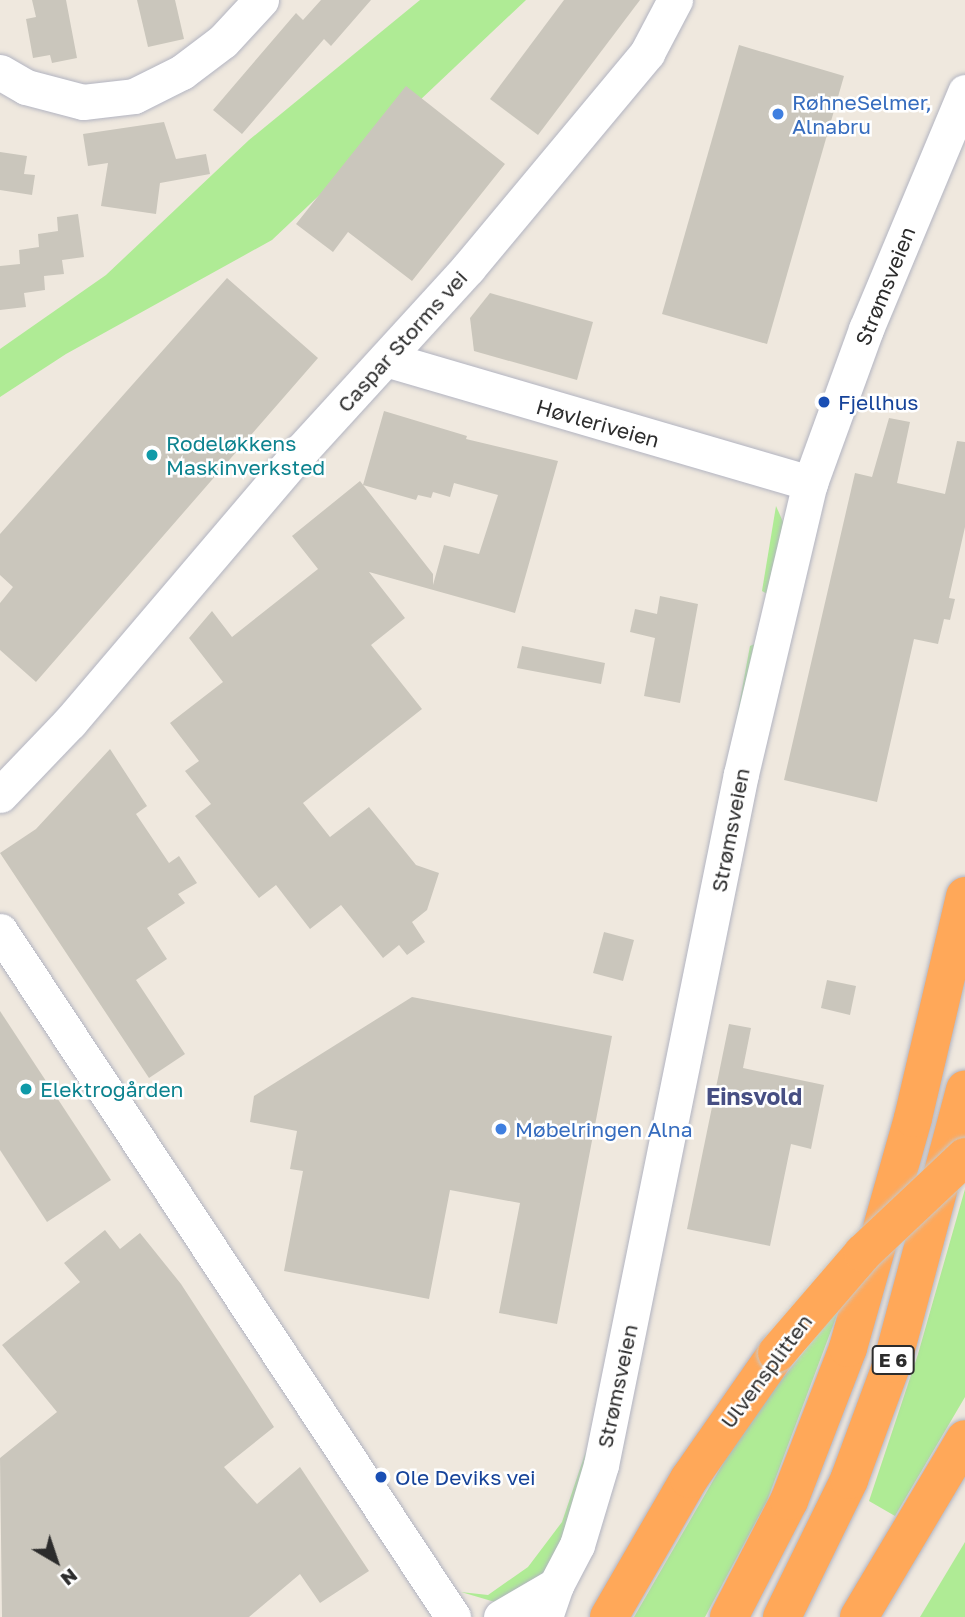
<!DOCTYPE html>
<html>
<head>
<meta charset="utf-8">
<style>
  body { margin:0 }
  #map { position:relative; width:965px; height:1617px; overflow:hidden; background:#efe8de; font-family:"Golos Text",sans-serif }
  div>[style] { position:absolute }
  .green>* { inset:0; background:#afeb95 }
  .building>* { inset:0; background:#cac6bc }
  .roads { filter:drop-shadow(0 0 2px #b2b4c1) drop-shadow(0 0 2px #b2b4c1) }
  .minor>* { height:35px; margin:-17.5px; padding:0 17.5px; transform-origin:17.5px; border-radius:17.5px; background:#fff }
  .highway>* { height:38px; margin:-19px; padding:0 19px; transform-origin:19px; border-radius:19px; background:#ffa859 }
  .bridges { filter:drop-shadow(0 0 2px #c8c8c8) drop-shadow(0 0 2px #c8c8c8) }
  .highway-bridge>* { height:38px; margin:-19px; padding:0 19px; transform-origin:19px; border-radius:19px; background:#ffa859 }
  .dots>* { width:19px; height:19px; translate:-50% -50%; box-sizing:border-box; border:4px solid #fff; border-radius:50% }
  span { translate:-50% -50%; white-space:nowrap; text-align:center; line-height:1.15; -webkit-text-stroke:5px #fff; paint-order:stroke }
  .shield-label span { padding:2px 5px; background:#fff; border:2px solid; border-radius:5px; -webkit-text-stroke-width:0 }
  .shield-label { font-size:19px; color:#2c2c2c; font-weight:700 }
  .shop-label { font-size:21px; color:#366cbe }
  .left { translate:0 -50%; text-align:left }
  .street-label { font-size:21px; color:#2c2c2c }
  .transit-label { font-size:21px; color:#164399 }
  .culture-label { font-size:21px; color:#0d838f }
  .neighbourhood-label { font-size:23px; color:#474f83; font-weight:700 }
  .north { position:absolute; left:21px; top:1526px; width:70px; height:70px; -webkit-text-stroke:5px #fff; paint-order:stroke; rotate:141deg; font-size:19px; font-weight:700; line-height:28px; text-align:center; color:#2c2c2c }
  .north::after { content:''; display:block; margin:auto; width:24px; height:32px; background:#2c2c2c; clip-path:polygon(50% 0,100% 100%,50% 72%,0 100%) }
</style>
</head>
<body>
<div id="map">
  <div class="green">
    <i style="clip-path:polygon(420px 0,526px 0,272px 240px,66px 354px,0 397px,0 349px,106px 275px,249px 140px)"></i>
    <i style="clip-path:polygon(776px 506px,784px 524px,769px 595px,762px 591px)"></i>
    <i style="clip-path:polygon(757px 643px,732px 744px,750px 646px)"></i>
    <i style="clip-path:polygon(965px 1189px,965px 1397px,895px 1516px,869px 1501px,918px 1354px)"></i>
    <i style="clip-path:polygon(840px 1307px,767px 1501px,705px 1617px,634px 1617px,725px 1460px,777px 1385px)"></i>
    <i style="clip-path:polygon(586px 1451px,573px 1521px,545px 1572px,495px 1602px,461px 1592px,488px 1595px,528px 1567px,562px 1522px)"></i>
    <i style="clip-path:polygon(965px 1542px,965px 1617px,920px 1617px)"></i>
  </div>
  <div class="building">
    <i style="clip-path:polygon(32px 0,66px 0,77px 58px,52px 63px,50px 55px,33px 58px,26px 19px,36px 17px)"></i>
    <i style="clip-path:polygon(137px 0,175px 0,184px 39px,148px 47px)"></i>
    <i style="clip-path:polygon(321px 0,371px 0,331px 46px,324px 39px,242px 134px,213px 110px,296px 13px,303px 20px)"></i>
    <i style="clip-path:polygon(564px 0,640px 0,538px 135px,490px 99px)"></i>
    <i style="clip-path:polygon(739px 45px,844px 76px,767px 344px,662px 314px)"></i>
    <i style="clip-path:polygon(406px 86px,505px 164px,412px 281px,348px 232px,333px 252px,296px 224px)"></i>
    <i style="clip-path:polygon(164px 122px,176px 159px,206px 154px,210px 174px,160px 183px,156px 214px,101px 206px,108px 163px,88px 166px,83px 134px)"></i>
    <i style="clip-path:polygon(0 152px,27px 156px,24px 174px,35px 175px,32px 195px,0 190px)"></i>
    <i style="clip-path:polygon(78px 214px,84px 257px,62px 260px,64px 274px,44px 276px,45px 290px,24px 293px,26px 307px,0 310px,0 266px,20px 264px,19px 250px,39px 247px,38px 234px,58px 231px,57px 217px)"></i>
    <i style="clip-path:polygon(227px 278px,318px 358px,36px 682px,0 650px,0 603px,13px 587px,0 575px,0 534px)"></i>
    <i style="clip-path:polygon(490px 293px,593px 322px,577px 380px,474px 351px,470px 318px)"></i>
    <i style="clip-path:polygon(384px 411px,467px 436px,466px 439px,558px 461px,515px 613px,369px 572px,405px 618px,371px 645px,422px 709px,303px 803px,330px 837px,369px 807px,416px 865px,439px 873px,427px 910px,412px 922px,425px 942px,407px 955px,399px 945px,383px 958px,341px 905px,310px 929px,276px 885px,259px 898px,195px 816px,211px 804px,185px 771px,199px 761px,170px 723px,223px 682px,189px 638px,212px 611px,232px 637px,318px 569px,292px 536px,360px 481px,433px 574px,433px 585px,444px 545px,479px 554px,498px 495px,454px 483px,450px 497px,433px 492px,431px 498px,418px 495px,416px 500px,363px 485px)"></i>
    <i style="clip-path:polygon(889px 418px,910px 422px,897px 483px,945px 494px,957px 441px,965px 442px,965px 527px,949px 598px,955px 599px,950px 620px,944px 619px,938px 644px,914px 639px,877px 802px,784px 780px,855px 473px,872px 477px)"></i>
    <i style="clip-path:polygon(660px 596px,698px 604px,680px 703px,644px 696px,655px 638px,630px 632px,635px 609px,657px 614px)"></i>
    <i style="clip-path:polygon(522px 646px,605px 663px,601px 684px,517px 668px)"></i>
    <i style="clip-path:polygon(110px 749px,147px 806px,136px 814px,169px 863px,179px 856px,197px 883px,178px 894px,185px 903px,147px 928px,167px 959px,136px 980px,185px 1054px,149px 1078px,0 853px,36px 829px)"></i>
    <i style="clip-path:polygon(604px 932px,634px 940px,623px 981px,593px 973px)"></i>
    <i style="clip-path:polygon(827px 980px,856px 986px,850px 1015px,821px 1008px)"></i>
    <i style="clip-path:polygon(412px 997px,612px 1036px,557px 1324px,499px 1313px,520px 1203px,450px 1190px,429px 1299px,284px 1271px,303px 1171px,290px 1169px,297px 1131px,250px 1122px,254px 1096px)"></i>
    <i style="clip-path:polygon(0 1011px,111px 1180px,47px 1222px,0 1150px)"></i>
    <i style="clip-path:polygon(729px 1024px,751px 1028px,743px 1068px,824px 1085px,811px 1149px,791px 1144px,770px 1246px,687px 1229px)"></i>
    <i style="clip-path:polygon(105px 1230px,120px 1249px,140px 1233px,181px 1284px,274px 1427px,224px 1467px,257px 1504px,300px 1467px,369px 1571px,320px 1603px,300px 1574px,249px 1617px,2px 1617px,0 1458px,57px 1412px,2px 1345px,80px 1282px,64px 1263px)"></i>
  </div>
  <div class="roads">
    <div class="minor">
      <i style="left:0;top:72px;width:30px;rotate:30deg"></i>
      <i style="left:26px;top:87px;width:59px;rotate:14.7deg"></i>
      <i style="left:83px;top:102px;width:51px;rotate:-6.7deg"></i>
      <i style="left:134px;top:96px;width:54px;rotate:-26.6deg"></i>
      <i style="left:182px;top:72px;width:51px;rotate:-37.1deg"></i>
      <i style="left:223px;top:41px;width:56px;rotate:-47.2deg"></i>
      <i style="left:386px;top:359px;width:442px;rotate:16.3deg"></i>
      <i style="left:0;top:795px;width:101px;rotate:-46.2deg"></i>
      <i style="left:70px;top:722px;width:356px;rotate:-49.6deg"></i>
      <i style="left:301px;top:451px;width:248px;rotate:-47.6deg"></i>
      <i style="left:468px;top:268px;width:280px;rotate:-50.2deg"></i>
      <i style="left:647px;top:53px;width:60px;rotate:-62.2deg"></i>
      <i style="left:0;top:931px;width:822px;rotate:56.56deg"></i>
      <i style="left:501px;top:1617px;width:64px;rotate:-30.2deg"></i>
      <i style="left:545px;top:1617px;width:34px;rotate:-71deg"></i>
      <i style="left:556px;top:1585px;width:45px;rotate:-62.3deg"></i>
      <i style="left:577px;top:1545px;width:84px;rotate:-73.3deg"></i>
      <i style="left:601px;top:1465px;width:705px;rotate:-78.55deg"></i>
      <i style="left:741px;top:774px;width:299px;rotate:-76.7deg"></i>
      <i style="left:810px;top:483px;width:164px;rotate:-70deg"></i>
      <i style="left:866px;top:329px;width:257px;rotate:-67.3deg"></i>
    </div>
    <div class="highway">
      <i style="left:609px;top:1617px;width:160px;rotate:-59.9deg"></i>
      <i style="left:689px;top:1479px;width:154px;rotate:-55.1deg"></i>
      <i style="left:729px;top:1617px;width:131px;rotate:-62.7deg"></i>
      <i style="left:789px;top:1501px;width:164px;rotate:-68.9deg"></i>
      <i style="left:848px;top:1348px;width:239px;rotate:-74.2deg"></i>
      <i style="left:913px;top:1118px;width:228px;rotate:-76.8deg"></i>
      <i style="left:782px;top:1617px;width:153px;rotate:-63.9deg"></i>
      <i style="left:849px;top:1480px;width:124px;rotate:-69.7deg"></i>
      <i style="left:892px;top:1364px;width:284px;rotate:-75.1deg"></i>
      <i style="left:859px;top:1617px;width:207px;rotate:-59.2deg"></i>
    </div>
  </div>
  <div class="bridges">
    <div class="highway-bridge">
      <i style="left:777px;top:1353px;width:132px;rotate:-49.3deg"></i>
      <i style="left:863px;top:1253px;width:140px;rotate:-43.3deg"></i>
    </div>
  </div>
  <div class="dots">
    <i style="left:778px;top:114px;background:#3f7fe0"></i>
    <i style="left:824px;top:402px;background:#1a4fb4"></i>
    <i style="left:152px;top:455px;background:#0f9aa8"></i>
    <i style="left:26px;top:1089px;background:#0f9aa8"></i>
    <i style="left:501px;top:1129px;background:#3f7fe0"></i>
    <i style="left:381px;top:1477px;background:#1a4fb4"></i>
  </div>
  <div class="shield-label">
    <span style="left:893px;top:1360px">E 6</span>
  </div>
  <div class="shop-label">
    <span class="left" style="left:792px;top:114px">RøhneSelmer,<br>Alnabru</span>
    <span class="left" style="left:515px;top:1129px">Møbelringen Alna</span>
  </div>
  <div class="street-label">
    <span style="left:885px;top:286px;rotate:-68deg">Strømsveien</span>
    <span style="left:402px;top:341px;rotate:-48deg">Caspar Storms vei</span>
    <span style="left:598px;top:423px;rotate:16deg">Høvleriveien</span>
    <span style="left:730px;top:830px;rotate:-79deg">Strømsveien</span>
    <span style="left:766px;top:1371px;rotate:-53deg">Ulvensplitten</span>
    <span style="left:617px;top:1386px;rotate:-78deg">Strømsveien</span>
  </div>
  <div class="transit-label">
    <span class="left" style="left:838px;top:402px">Fjellhus</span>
    <span class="left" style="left:395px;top:1477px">Ole Deviks vei</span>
  </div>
  <div class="culture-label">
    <span class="left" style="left:166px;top:455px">Rodeløkkens<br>Maskinverksted</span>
    <span class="left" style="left:40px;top:1089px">Elektrogården</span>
  </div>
  <div class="neighbourhood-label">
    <span style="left:754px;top:1096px">Einsvold</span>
  </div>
  <div class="north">N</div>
</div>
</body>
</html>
